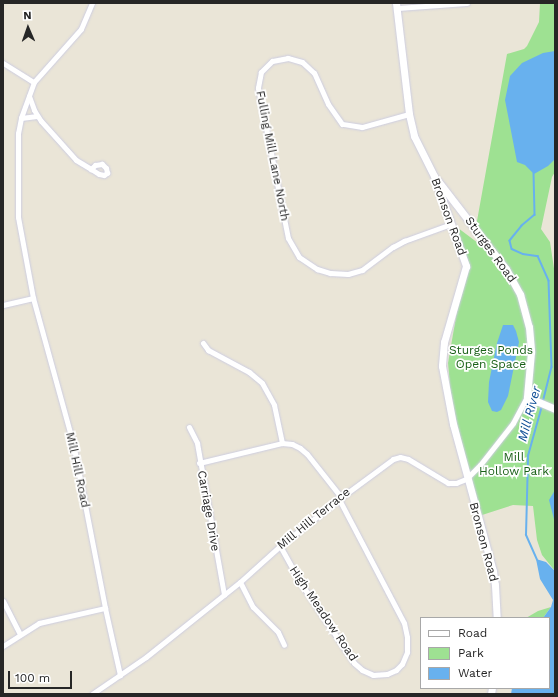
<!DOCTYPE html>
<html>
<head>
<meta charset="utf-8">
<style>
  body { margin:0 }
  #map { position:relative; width:558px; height:697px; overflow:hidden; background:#eae5d7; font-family:"Work Sans",sans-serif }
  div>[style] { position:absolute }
  .green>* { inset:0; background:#9ee192 }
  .water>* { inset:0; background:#68b1ee }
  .stream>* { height:1.5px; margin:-0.75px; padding:0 0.75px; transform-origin:0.75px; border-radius:0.75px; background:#68b1ee }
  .roads { filter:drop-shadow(0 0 1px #cdcde0) drop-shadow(0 0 1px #cdcde0) }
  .minor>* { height:5px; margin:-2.5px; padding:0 2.5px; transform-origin:2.5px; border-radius:2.5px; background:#fff }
  .secondary>* { height:7px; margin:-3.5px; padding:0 3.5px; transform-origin:3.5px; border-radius:3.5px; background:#fff }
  span { translate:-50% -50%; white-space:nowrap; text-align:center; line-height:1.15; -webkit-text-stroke:3.5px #fff; paint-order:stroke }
  .street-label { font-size:12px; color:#262626 }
  .park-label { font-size:12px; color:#1a6118 }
  .water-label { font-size:13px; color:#0c4c94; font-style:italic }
  .frame { position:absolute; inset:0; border:4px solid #262626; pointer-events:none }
  .legend { position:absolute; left:420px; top:617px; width:130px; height:72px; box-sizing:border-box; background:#fff; border:1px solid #a8a8a8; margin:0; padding:5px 7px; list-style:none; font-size:12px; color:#262626 }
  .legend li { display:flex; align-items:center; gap:8px; height:20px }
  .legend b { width:20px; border:1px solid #a8a8a8 }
  .north { position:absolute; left:8px; top:8px; width:40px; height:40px; -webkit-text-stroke:3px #fff; paint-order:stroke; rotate:358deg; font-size:11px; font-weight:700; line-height:16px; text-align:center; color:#262626 }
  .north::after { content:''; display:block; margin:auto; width:14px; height:18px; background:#262626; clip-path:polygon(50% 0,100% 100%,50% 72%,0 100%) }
  .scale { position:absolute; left:8px; top:671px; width:64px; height:18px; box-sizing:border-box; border:2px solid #262626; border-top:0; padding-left:5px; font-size:12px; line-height:14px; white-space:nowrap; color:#262626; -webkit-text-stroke:3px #fff; paint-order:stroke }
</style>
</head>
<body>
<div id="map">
  <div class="green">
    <i style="clip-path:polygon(540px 3px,555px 3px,555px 172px,552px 177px,541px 229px,550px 242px,555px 275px,555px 571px,542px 555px,537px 540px,533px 506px,513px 505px,479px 516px,451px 398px,448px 363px,465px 265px,454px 225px,486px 249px,475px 232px,507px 54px,524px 49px,527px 46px,539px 22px)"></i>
    <i style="clip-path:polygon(551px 607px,543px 618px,526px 618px,538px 611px)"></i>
  </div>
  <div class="water">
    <i style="clip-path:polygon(555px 51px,555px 159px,548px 166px,534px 174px,525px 165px,517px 162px,505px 100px,510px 76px,522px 63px,543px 53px)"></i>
    <i style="clip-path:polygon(503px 325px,513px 325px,516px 331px,519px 342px,508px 396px,501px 410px,497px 412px,492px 411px,488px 402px,489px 382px,497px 343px)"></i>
    <i style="clip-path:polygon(555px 490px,555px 523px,549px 500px)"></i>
    <i style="clip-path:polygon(536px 559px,546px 562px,555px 571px,555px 694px,511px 694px,512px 688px,549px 688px,549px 618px,543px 618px,551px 607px,553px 600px,540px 579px)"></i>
  </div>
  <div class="stream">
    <i style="left:534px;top:173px;width:42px;rotate:88.6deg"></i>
    <i style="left:535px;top:215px;width:17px;rotate:140deg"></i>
    <i style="left:522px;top:226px;width:19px;rotate:129deg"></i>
    <i style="left:510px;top:241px;width:8px;rotate:76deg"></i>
    <i style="left:512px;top:249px;width:12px;rotate:24deg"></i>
    <i style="left:523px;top:254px;width:15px;rotate:8deg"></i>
    <i style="left:538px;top:256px;width:27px;rotate:66deg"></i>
    <i style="left:549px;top:281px;width:86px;rotate:88deg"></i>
    <i style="left:552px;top:367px;width:36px;rotate:104deg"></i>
    <i style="left:537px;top:560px;width:27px;rotate:-114deg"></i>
    <i style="left:526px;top:535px;width:79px;rotate:-88.5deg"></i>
    <i style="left:528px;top:456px;width:52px;rotate:-74.4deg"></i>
  </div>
  <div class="roads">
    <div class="minor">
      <i style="left:92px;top:3px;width:28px;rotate:113deg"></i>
      <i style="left:81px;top:29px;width:71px;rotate:131.6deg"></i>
      <i style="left:34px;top:82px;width:38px;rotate:110deg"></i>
      <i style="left:21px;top:118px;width:15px;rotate:101deg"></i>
      <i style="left:18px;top:133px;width:84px;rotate:90deg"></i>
      <i style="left:18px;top:217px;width:82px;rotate:79.5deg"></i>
      <i style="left:33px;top:298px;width:150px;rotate:74.6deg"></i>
      <i style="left:73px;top:443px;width:168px;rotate:79deg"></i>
      <i style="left:105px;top:608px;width:69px;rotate:77.4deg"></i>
      <i style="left:397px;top:8px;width:70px;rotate:-4.1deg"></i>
      <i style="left:3px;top:63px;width:36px;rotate:32deg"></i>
      <i style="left:29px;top:96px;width:15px;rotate:70deg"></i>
      <i style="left:34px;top:110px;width:13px;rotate:58deg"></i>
      <i style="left:41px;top:121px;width:52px;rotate:48.1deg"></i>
      <i style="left:76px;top:160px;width:17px;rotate:31deg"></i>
      <i style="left:91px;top:169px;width:9px;rotate:32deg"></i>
      <i style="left:99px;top:174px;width:5px;rotate:11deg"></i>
      <i style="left:104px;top:175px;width:4px;rotate:-34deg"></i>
      <i style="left:107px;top:173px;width:5px;rotate:-101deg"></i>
      <i style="left:106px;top:168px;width:6px;rotate:-135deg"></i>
      <i style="left:102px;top:164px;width:7px;rotate:172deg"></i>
      <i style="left:95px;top:165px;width:6px;rotate:135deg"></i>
      <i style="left:409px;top:114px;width:49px;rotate:164.5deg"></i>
      <i style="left:362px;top:127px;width:20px;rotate:-171deg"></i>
      <i style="left:342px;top:124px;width:24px;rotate:-125deg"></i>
      <i style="left:328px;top:104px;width:34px;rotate:-114deg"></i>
      <i style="left:314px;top:73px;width:16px;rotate:-137deg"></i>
      <i style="left:302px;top:62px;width:15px;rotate:-164deg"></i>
      <i style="left:288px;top:58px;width:16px;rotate:169deg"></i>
      <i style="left:272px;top:61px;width:16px;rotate:135deg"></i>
      <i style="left:261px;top:72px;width:16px;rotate:101deg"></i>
      <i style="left:258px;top:88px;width:153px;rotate:78.7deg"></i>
      <i style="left:288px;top:238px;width:22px;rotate:60deg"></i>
      <i style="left:299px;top:257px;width:22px;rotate:34deg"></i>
      <i style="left:317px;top:269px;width:14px;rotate:17deg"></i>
      <i style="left:330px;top:273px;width:18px;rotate:3deg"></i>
      <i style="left:348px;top:274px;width:15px;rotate:-16deg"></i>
      <i style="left:362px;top:270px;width:39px;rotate:-37deg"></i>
      <i style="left:393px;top:247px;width:13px;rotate:-29deg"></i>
      <i style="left:404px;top:241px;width:50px;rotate:-19.9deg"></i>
      <i style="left:21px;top:118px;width:16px;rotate:-7deg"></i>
      <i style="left:3px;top:305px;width:31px;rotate:-13deg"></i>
      <i style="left:203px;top:343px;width:9px;rotate:54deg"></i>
      <i style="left:208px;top:350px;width:47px;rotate:28.2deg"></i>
      <i style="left:249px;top:372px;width:17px;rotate:40deg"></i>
      <i style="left:262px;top:383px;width:25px;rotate:61deg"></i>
      <i style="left:274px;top:405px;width:39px;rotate:78deg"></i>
      <i style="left:189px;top:427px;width:18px;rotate:63deg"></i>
      <i style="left:197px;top:443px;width:154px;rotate:79.9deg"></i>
      <i style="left:199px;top:463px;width:85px;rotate:-13.5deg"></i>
      <i style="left:282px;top:443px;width:10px;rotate:6deg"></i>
      <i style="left:292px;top:444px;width:9px;rotate:27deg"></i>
      <i style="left:300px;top:448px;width:9px;rotate:41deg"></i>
      <i style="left:307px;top:454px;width:55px;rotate:51.7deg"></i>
      <i style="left:280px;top:546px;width:41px;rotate:60.9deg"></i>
      <i style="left:300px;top:582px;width:97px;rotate:56.3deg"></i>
      <i style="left:354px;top:663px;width:11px;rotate:41deg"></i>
      <i style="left:362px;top:670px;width:12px;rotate:24deg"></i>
      <i style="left:373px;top:675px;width:14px;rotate:-4deg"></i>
      <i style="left:387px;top:674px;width:10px;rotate:-24deg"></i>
      <i style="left:396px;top:670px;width:8px;rotate:-45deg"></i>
      <i style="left:402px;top:664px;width:13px;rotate:-67deg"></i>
      <i style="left:407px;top:652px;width:15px;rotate:-90deg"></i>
      <i style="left:407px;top:637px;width:14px;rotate:-102deg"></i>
      <i style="left:404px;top:623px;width:140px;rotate:-117.7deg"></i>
      <i style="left:240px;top:582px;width:28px;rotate:63deg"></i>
      <i style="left:253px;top:607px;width:35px;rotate:45deg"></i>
      <i style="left:278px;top:632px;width:14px;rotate:65deg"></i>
      <i style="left:3px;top:601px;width:37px;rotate:63deg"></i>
      <i style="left:3px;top:646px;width:43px;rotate:-32.6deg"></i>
      <i style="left:39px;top:623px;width:68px;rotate:-12.8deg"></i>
      <i style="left:92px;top:694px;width:65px;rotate:-34.4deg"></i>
      <i style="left:146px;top:657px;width:120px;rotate:-38.6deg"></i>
      <i style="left:240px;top:582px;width:54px;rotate:-42deg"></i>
      <i style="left:280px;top:546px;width:75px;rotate:-38.5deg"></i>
      <i style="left:339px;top:499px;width:67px;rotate:-36.5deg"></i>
      <i style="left:393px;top:459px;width:7px;rotate:-16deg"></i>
      <i style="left:400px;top:457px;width:8px;rotate:14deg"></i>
      <i style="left:408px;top:459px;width:47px;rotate:31deg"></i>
      <i style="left:448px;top:483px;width:8px"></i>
      <i style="left:456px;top:483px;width:11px;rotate:-22deg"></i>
      <i style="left:466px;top:479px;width:20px;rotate:-45deg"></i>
      <i style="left:480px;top:465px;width:53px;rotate:-51.8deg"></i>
      <i style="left:513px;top:423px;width:30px;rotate:-62deg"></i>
    </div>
    <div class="secondary">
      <i style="left:396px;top:3px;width:112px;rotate:83.3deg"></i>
      <i style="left:409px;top:114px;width:23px;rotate:77deg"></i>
      <i style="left:414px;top:136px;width:45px;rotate:63.4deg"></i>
      <i style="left:434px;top:176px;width:96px;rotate:70.4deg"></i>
      <i style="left:466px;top:266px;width:79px;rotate:106.1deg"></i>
      <i style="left:444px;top:342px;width:24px;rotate:95deg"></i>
      <i style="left:442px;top:366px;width:59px;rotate:79.3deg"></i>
      <i style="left:453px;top:424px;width:152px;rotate:74.8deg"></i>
      <i style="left:493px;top:571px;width:14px;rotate:82deg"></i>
      <i style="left:495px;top:585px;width:33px;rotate:87deg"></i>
      <i style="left:438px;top:181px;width:111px;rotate:52.3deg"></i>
      <i style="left:506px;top:269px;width:29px;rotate:61deg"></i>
      <i style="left:520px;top:294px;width:34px;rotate:75deg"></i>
      <i style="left:529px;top:327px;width:25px;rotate:85deg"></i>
      <i style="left:531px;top:352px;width:45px;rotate:95.1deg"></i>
      <i style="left:527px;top:397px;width:30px;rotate:23deg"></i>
      <i style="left:491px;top:694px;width:6px;rotate:-81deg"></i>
    </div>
  </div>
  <div class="street-label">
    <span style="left:272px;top:156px;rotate:79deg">Fulling Mill Lane North</span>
    <span style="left:448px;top:217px;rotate:70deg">Bronson Road</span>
    <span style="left:490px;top:250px;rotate:54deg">Sturges Road</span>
    <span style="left:77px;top:470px;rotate:78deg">Mill Hill Road</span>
    <span style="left:208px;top:511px;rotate:80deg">Carriage Drive</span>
    <span style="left:314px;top:519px;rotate:-39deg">Mill Hill Terrace</span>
    <span style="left:483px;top:542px;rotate:75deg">Bronson Road</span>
    <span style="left:323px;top:614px;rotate:56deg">High Meadow Road</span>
  </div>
  <div class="park-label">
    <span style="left:491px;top:358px">Sturges Ponds<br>Open Space</span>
    <span style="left:514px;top:465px">Mill<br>Hollow Park</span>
  </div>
  <div class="water-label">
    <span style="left:530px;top:414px;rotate:-75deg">Mill River</span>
  </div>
  <div class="frame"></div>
  <ul class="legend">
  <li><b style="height:5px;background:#fff"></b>Road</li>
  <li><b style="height:11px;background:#9ee192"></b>Park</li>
  <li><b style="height:11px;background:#68b1ee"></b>Water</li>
  </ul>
  <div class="north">N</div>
  <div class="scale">100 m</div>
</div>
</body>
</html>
